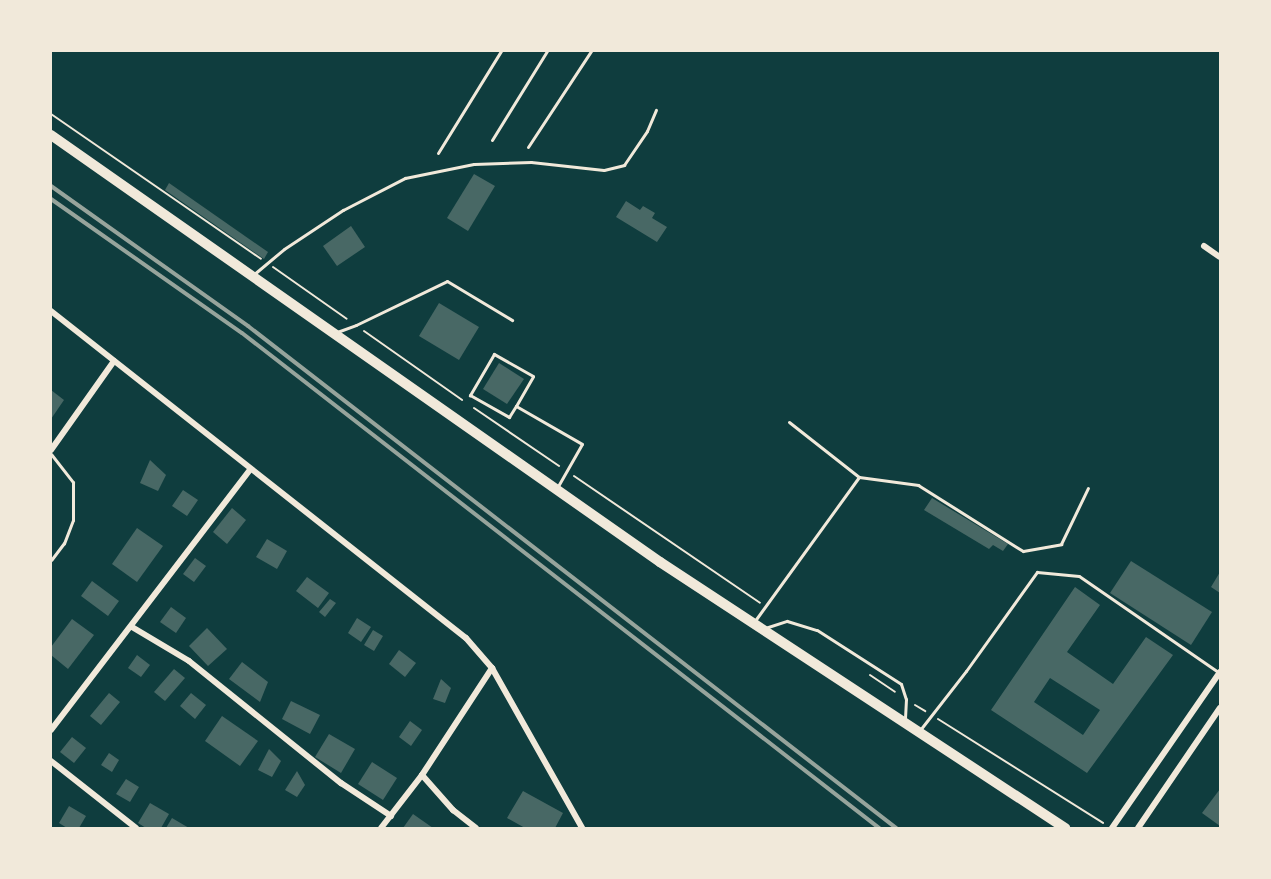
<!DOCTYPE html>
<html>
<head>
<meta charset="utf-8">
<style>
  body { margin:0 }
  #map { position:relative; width:1271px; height:879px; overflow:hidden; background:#0f3d3e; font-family:"Alegreya Sans",sans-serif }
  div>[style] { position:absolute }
  .building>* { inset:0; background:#486865 }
  .path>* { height:2px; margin:-1px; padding:0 1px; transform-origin:1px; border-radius:1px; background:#f1e9da }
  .service>* { height:3px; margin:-1.5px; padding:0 1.5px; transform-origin:1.5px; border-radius:1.5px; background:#f1e9da }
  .minor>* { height:6px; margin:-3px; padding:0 3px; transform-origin:3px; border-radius:3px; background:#f1e9da }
  .primary>* { height:10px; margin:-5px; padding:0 5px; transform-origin:5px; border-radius:5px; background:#f1e9da }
  .rail>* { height:4px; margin:-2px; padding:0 2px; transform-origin:2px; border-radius:2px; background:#97a49c }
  span { translate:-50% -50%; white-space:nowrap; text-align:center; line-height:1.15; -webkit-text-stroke:4.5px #f1e9da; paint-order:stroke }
  .frame { position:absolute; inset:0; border:52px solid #f1e9da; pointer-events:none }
</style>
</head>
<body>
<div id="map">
  <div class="building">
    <i style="clip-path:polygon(474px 174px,495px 186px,468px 231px,447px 218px)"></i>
    <i style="clip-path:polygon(169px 183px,268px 252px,264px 259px,165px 190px)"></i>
    <i style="clip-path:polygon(626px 201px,640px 210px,643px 206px,655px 213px,652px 218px,667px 227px,657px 242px,616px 217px)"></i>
    <i style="clip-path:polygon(351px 226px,365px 247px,337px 266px,323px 246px)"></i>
    <i style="clip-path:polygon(439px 303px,479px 327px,459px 360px,419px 336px)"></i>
    <i style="clip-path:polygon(499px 363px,524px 379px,507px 404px,483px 389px)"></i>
    <i style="clip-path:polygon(51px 390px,64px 400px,51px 419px)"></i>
    <i style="clip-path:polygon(150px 460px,166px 475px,158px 491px,140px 483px)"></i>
    <i style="clip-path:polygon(183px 490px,198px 500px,187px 516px,172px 506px)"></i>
    <i style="clip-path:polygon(932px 498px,1008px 544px,1003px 551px,993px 545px,989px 549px,924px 510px)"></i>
    <i style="clip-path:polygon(232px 508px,246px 520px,227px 544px,213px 532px)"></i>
    <i style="clip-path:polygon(137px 528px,163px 546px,137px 582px,112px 564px)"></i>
    <i style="clip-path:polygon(267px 539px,287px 551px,277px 569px,256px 557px)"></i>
    <i style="clip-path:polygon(195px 558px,206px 566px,194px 582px,183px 574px)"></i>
    <i style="clip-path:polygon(1131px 561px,1212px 612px,1191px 645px,1110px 593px)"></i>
    <i style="clip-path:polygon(1220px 572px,1220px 593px,1211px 587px)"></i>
    <i style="clip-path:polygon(307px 577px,329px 593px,318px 608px,296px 591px)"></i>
    <i style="clip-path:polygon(92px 581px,119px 601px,108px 616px,81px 596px)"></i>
    <i style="clip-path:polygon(evenodd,1075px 587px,1100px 605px,1067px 652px,1113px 684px,1146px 637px,1173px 655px,1087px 773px,991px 710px,1075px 587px,1050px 678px,1100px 710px,1083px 735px,1034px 702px,1050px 678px)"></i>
    <i style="clip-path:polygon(330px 599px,336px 603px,325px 617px,319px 612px)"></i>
    <i style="clip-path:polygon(171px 607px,186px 618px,176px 633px,160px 622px)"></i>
    <i style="clip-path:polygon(357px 618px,371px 627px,361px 642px,348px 633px)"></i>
    <i style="clip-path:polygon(72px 619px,94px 635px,68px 669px,51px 655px,51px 647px)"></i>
    <i style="clip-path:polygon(207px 628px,227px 649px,208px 666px,189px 646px)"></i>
    <i style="clip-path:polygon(373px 630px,383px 636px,374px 651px,364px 645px)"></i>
    <i style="clip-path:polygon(399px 650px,416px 663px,405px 677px,389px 664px)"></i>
    <i style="clip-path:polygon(137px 655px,150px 665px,141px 677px,128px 668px)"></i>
    <i style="clip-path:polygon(242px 662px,268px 682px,260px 702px,229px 679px)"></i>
    <i style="clip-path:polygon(174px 669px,185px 678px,165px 701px,154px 692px)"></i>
    <i style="clip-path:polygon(441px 679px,451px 688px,445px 703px,433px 699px)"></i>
    <i style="clip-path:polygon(109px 693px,120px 702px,101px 725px,90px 716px)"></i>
    <i style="clip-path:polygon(191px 693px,206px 705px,195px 719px,180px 706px)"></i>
    <i style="clip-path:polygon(291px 701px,320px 715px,310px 734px,282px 719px)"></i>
    <i style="clip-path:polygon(222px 716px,258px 741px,240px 766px,205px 741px)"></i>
    <i style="clip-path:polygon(410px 721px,422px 730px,411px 746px,399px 737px)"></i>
    <i style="clip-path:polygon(329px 734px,355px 749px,341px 773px,315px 757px)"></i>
    <i style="clip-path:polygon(72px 737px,86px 748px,74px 763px,60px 752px)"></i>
    <i style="clip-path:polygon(269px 749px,281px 761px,272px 777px,258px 770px)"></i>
    <i style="clip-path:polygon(109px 753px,119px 760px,112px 772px,101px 765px)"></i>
    <i style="clip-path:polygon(372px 762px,397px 778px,383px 800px,358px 784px)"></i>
    <i style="clip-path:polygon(297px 771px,305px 785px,297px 797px,285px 790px)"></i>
    <i style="clip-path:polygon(126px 779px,139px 787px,130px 802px,116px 794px)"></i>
    <i style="clip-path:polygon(1220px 789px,1220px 826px,1202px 813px)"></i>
    <i style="clip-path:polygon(523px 791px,563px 813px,555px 828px,525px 828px,507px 818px)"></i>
    <i style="clip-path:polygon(150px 803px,169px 814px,161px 828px,146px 828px,138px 823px)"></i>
    <i style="clip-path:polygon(69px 806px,86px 816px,79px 828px,67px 828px,59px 823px)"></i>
    <i style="clip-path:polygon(413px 814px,433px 828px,403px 828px)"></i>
    <i style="clip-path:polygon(172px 818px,189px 828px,166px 828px)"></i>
  </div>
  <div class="path">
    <i style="left:51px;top:114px;width:255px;rotate:34.6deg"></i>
    <i style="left:273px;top:267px;width:90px;rotate:35.1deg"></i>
    <i style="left:364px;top:331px;width:120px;rotate:35.1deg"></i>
    <i style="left:474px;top:408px;width:103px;rotate:34.3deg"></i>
    <i style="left:574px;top:476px;width:225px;rotate:34.3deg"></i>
    <i style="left:870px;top:675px;width:30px;rotate:34deg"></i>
    <i style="left:915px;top:705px;width:12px;rotate:31deg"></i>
    <i style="left:938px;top:719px;width:195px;rotate:32.2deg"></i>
  </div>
  <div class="service">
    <i style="left:492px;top:140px;width:105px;rotate:-58.3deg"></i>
    <i style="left:528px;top:147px;width:115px;rotate:-56.7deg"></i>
    <i style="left:438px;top:153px;width:120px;rotate:-58.3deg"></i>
    <i style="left:253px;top:275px;width:40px;rotate:-40deg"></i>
    <i style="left:284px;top:249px;width:71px;rotate:-33.5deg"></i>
    <i style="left:343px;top:210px;width:70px;rotate:-27.3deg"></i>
    <i style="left:405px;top:178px;width:70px;rotate:-11.5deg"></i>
    <i style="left:474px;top:164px;width:57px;rotate:-2deg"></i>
    <i style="left:531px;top:162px;width:73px;rotate:6.3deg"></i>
    <i style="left:604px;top:170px;width:21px;rotate:-14deg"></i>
    <i style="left:624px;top:165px;width:41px;rotate:-55.9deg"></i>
    <i style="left:647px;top:131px;width:23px;rotate:-67deg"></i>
    <i style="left:337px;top:332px;width:20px;rotate:-20deg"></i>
    <i style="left:356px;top:325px;width:101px;rotate:-25.8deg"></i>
    <i style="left:447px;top:281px;width:76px;rotate:31deg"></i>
    <i style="left:516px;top:406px;width:34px;rotate:-60deg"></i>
    <i style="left:533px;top:376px;width:45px;rotate:-150.6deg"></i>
    <i style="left:494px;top:354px;width:48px;rotate:120.3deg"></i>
    <i style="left:470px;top:395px;width:45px;rotate:29.4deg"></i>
    <i style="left:509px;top:417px;width:13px;rotate:-58deg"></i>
    <i style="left:516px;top:406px;width:76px;rotate:29.9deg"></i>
    <i style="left:582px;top:444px;width:48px;rotate:119.7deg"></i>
    <i style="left:789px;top:422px;width:89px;rotate:38.2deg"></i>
    <i style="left:51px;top:454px;width:36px;rotate:52deg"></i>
    <i style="left:73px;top:482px;width:38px;rotate:90deg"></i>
    <i style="left:73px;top:520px;width:25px;rotate:111deg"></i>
    <i style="left:64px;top:543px;width:21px;rotate:127deg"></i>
    <i style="left:754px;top:622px;width:179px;rotate:-54.1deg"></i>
    <i style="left:859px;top:477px;width:60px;rotate:7.7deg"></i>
    <i style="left:918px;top:485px;width:124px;rotate:32.2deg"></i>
    <i style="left:1023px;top:551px;width:39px;rotate:-10deg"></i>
    <i style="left:1061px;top:544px;width:62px;rotate:-64.3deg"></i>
    <i style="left:765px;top:628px;width:23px;rotate:-18deg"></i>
    <i style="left:787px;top:621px;width:31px;rotate:17deg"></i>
    <i style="left:817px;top:630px;width:100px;rotate:32.7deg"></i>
    <i style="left:901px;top:684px;width:16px;rotate:72deg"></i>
    <i style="left:906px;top:699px;width:22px;rotate:93deg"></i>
    <i style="left:920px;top:730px;width:75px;rotate:-52.1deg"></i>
    <i style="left:966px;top:671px;width:122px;rotate:-54.4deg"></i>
    <i style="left:1037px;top:572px;width:42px;rotate:5.4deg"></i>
    <i style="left:1079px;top:576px;width:169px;rotate:34.6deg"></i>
  </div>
  <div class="minor">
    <i style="left:1204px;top:246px;width:19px;rotate:35deg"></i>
    <i style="left:51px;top:311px;width:528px;rotate:38.24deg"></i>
    <i style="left:466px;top:638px;width:40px;rotate:49deg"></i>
    <i style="left:492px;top:668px;width:184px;rotate:60.6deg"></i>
    <i style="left:51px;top:450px;width:109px;rotate:-54.7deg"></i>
    <i style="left:132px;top:627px;width:66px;rotate:30.8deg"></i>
    <i style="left:189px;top:661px;width:195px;rotate:38.8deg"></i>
    <i style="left:341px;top:783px;width:60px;rotate:33.4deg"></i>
    <i style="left:51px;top:730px;width:327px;rotate:-52.6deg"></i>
    <i style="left:51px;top:761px;width:108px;rotate:38.2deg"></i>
    <i style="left:422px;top:775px;width:47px;rotate:48.5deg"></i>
    <i style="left:453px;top:810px;width:29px;rotate:38deg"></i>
    <i style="left:381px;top:828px;width:67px;rotate:-52.3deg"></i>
    <i style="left:422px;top:775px;width:128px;rotate:-56.8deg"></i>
    <i style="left:1112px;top:828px;width:190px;rotate:-55.3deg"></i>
    <i style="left:1138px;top:828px;width:145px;rotate:-55.7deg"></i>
  </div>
  <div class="primary">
    <i style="left:51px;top:135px;width:744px;rotate:35.04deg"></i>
    <i style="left:660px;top:562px;width:485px;rotate:33.3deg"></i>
  </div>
  <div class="rail">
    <i style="left:51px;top:186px;width:242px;rotate:35.4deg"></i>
    <i style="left:248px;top:326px;width:820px;rotate:37.76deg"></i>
    <i style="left:51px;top:199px;width:233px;rotate:35.1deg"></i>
    <i style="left:242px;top:333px;width:807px;rotate:37.85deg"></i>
  </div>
  <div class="frame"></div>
</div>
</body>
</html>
